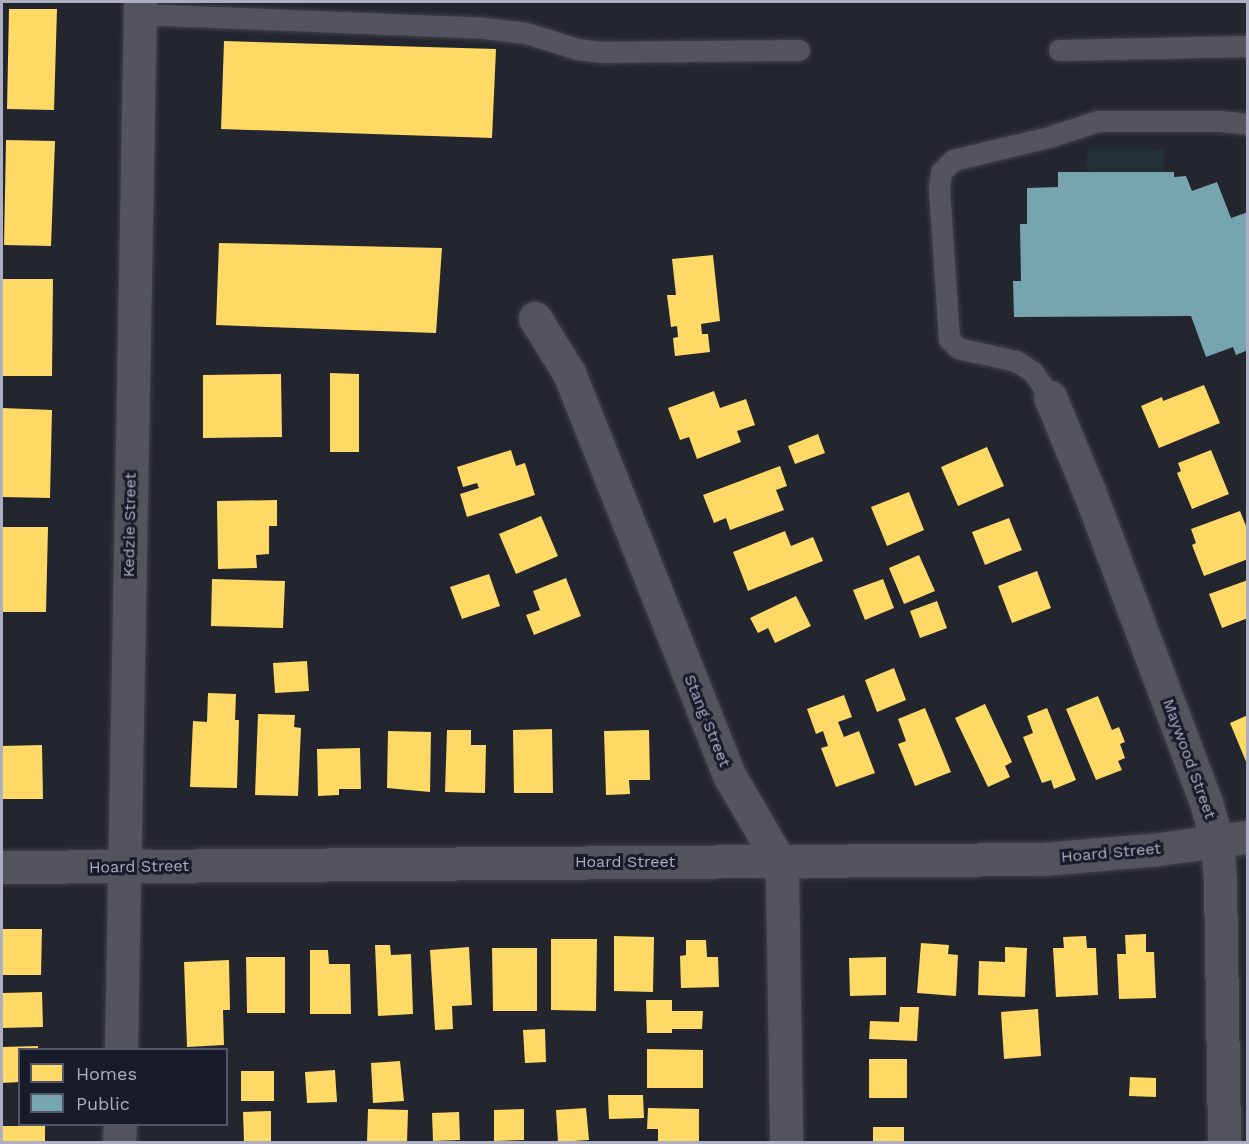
<!DOCTYPE html>
<html>
<head>
<meta charset="utf-8">
<style>
  body { margin:0 }
  #map { position:relative; width:1249px; height:1144px; overflow:hidden; background:#24262f; font-family:"Work Sans",sans-serif }
  div>[style] { position:absolute }
  .green>* { inset:0; background:#222f35 }
  .homes>* { inset:0; background:#ffd966 }
  .public>* { inset:0; background:#76a5af }
  .roads { filter:drop-shadow(0 0 2px #404149) drop-shadow(0 0 2px #404149) }
  .lane>* { height:21px; margin:-10.5px; padding:0 10.5px; transform-origin:10.5px; border-radius:10.5px; background:#53545e }
  .street>* { height:33px; margin:-16.5px; padding:0 16.5px; transform-origin:16.5px; border-radius:16.5px; background:#53545e }
  span { translate:-50% -50%; white-space:nowrap; text-align:center; line-height:1.15; -webkit-text-stroke:6px #181b29; paint-order:stroke }
  .street-label { font-size:16px; color:#acafc2 }
  .frame { position:absolute; inset:0; border:3px solid #acafc2; pointer-events:none }
  .legend { position:absolute; left:18px; top:1048px; width:210px; height:78px; box-sizing:border-box; background:#181b29; border:2px solid #535666; margin:0; padding:8px 10px; list-style:none; font-size:18px; color:#acafc2 }
  .legend li { display:flex; align-items:center; gap:12px; height:30px }
  .legend b { width:30px; border:2px solid #535666 }
</style>
</head>
<body>
<div id="map">
  <div class="green">
    <i style="clip-path:polygon(1087px 148px,1165px 149px,1164px 172px,1086px 171px)"></i>
  </div>
  <div class="homes">
    <i style="clip-path:polygon(9px 9px,57px 9px,54px 110px,7px 109px)"></i>
    <i style="clip-path:polygon(224px 41px,496px 49px,492px 138px,221px 129px)"></i>
    <i style="clip-path:polygon(6px 140px,55px 141px,51px 246px,4px 245px)"></i>
    <i style="clip-path:polygon(219px 243px,442px 248px,436px 333px,216px 325px)"></i>
    <i style="clip-path:polygon(713px 255px,720px 321px,701px 324px,702px 334px,708px 334px,710px 352px,675px 356px,673px 338px,678px 337px,677px 326px,671px 327px,667px 295px,676px 295px,672px 259px)"></i>
    <i style="clip-path:polygon(3px 279px,53px 279px,52px 376px,2px 376px)"></i>
    <i style="clip-path:polygon(330px 373px,359px 374px,359px 452px,330px 452px)"></i>
    <i style="clip-path:polygon(281px 374px,282px 437px,203px 438px,203px 375px)"></i>
    <i style="clip-path:polygon(1204px 385px,1220px 423px,1159px 448px,1141px 406px,1162px 397px,1163px 401px)"></i>
    <i style="clip-path:polygon(714px 391px,720px 408px,746px 399px,755px 425px,737px 431px,741px 442px,697px 459px,689px 437px,680px 440px,668px 408px)"></i>
    <i style="clip-path:polygon(2px 408px,52px 410px,50px 498px,2px 497px)"></i>
    <i style="clip-path:polygon(818px 434px,825px 453px,795px 464px,788px 446px)"></i>
    <i style="clip-path:polygon(987px 447px,1004px 486px,958px 506px,941px 467px)"></i>
    <i style="clip-path:polygon(511px 450px,516px 466px,525px 463px,535px 495px,467px 517px,460px 494px,479px 488px,477px 483px,463px 487px,457px 467px)"></i>
    <i style="clip-path:polygon(1211px 450px,1229px 494px,1192px 509px,1177px 473px,1181px 471px,1178px 463px)"></i>
    <i style="clip-path:polygon(780px 466px,787px 486px,776px 490px,784px 510px,730px 530px,726px 518px,714px 523px,703px 495px)"></i>
    <i style="clip-path:polygon(909px 492px,924px 530px,887px 546px,871px 507px)"></i>
    <i style="clip-path:polygon(277px 500px,277px 526px,269px 526px,269px 554px,256px 555px,257px 568px,218px 569px,217px 501px)"></i>
    <i style="clip-path:polygon(1240px 511px,1248px 531px,1248px 559px,1204px 576px,1192px 545px,1196px 543px,1191px 529px)"></i>
    <i style="clip-path:polygon(541px 516px,558px 556px,516px 574px,499px 534px)"></i>
    <i style="clip-path:polygon(1009px 518px,1022px 550px,985px 565px,972px 532px)"></i>
    <i style="clip-path:polygon(2px 527px,48px 527px,46px 612px,2px 612px)"></i>
    <i style="clip-path:polygon(785px 531px,791px 546px,813px 537px,823px 561px,748px 591px,733px 552px)"></i>
    <i style="clip-path:polygon(919px 555px,935px 591px,904px 604px,889px 568px)"></i>
    <i style="clip-path:polygon(1037px 571px,1051px 608px,1012px 623px,998px 586px)"></i>
    <i style="clip-path:polygon(489px 574px,500px 606px,462px 619px,450px 587px)"></i>
    <i style="clip-path:polygon(566px 578px,581px 616px,534px 635px,526px 615px,540px 610px,533px 591px)"></i>
    <i style="clip-path:polygon(212px 579px,285px 581px,283px 628px,211px 626px)"></i>
    <i style="clip-path:polygon(883px 579px,894px 608px,865px 620px,853px 590px)"></i>
    <i style="clip-path:polygon(1248px 580px,1248px 618px,1222px 628px,1209px 594px)"></i>
    <i style="clip-path:polygon(796px 596px,811px 626px,775px 643px,768px 628px,758px 633px,750px 618px)"></i>
    <i style="clip-path:polygon(937px 601px,947px 628px,920px 638px,910px 611px)"></i>
    <i style="clip-path:polygon(307px 661px,309px 691px,275px 693px,273px 663px)"></i>
    <i style="clip-path:polygon(894px 668px,906px 700px,877px 712px,865px 680px)"></i>
    <i style="clip-path:polygon(208px 693px,236px 694px,235px 720px,239px 720px,237px 788px,190px 787px,193px 721px,207px 722px)"></i>
    <i style="clip-path:polygon(844px 695px,852px 717px,838px 722px,844px 737px,859px 731px,875px 773px,836px 787px,821px 748px,828px 746px,823px 731px,816px 734px,807px 709px)"></i>
    <i style="clip-path:polygon(1098px 696px,1112px 730px,1119px 727px,1125px 742px,1120px 744px,1125px 758px,1118px 761px,1122px 770px,1096px 780px,1066px 709px)"></i>
    <i style="clip-path:polygon(985px 704px,1012px 762px,1005px 766px,1010px 777px,988px 787px,955px 718px)"></i>
    <i style="clip-path:polygon(925px 708px,951px 772px,915px 786px,898px 744px,906px 741px,898px 719px)"></i>
    <i style="clip-path:polygon(1047px 708px,1076px 780px,1054px 789px,1051px 780px,1042px 783px,1023px 737px,1033px 733px,1027px 716px)"></i>
    <i style="clip-path:polygon(258px 714px,295px 715px,294px 727px,301px 728px,298px 796px,255px 795px)"></i>
    <i style="clip-path:polygon(1248px 715px,1248px 764px,1247px 764px,1230px 723px)"></i>
    <i style="clip-path:polygon(552px 729px,553px 793px,514px 793px,513px 730px)"></i>
    <i style="clip-path:polygon(447px 730px,471px 730px,471px 745px,486px 745px,485px 793px,445px 792px)"></i>
    <i style="clip-path:polygon(649px 730px,650px 780px,629px 780px,630px 794px,606px 795px,604px 731px)"></i>
    <i style="clip-path:polygon(388px 731px,431px 732px,430px 792px,387px 788px)"></i>
    <i style="clip-path:polygon(42px 745px,43px 799px,2px 799px,2px 746px)"></i>
    <i style="clip-path:polygon(360px 748px,361px 789px,339px 789px,339px 795px,318px 796px,317px 749px)"></i>
    <i style="clip-path:polygon(2px 929px,42px 929px,41px 975px,2px 975px)"></i>
    <i style="clip-path:polygon(1146px 934px,1146px 952px,1154px 952px,1156px 998px,1119px 999px,1117px 954px,1126px 954px,1125px 935px)"></i>
    <i style="clip-path:polygon(614px 936px,654px 937px,653px 992px,614px 991px)"></i>
    <i style="clip-path:polygon(1086px 936px,1087px 948px,1096px 948px,1098px 995px,1056px 997px,1053px 948px,1064px 948px,1063px 937px)"></i>
    <i style="clip-path:polygon(551px 939px,597px 939px,596px 1011px,551px 1010px)"></i>
    <i style="clip-path:polygon(686px 940px,706px 940px,707px 957px,718px 957px,719px 987px,681px 988px,680px 956px,686px 955px)"></i>
    <i style="clip-path:polygon(921px 943px,949px 945px,948px 954px,958px 955px,956px 996px,917px 993px)"></i>
    <i style="clip-path:polygon(375px 945px,390px 945px,391px 955px,411px 954px,413px 1014px,378px 1016px)"></i>
    <i style="clip-path:polygon(469px 947px,472px 1005px,452px 1006px,453px 1029px,435px 1030px,430px 950px)"></i>
    <i style="clip-path:polygon(1005px 947px,1027px 948px,1025px 997px,978px 995px,979px 961px,1005px 962px)"></i>
    <i style="clip-path:polygon(492px 948px,537px 948px,537px 1011px,493px 1011px)"></i>
    <i style="clip-path:polygon(310px 950px,328px 950px,329px 964px,350px 964px,351px 1014px,310px 1014px)"></i>
    <i style="clip-path:polygon(246px 957px,285px 957px,285px 1013px,247px 1013px)"></i>
    <i style="clip-path:polygon(886px 957px,886px 995px,850px 996px,849px 958px)"></i>
    <i style="clip-path:polygon(229px 960px,230px 1010px,223px 1010px,224px 1045px,187px 1047px,184px 962px)"></i>
    <i style="clip-path:polygon(42px 992px,43px 1027px,2px 1028px,3px 993px)"></i>
    <i style="clip-path:polygon(646px 1000px,672px 1000px,672px 1011px,703px 1011px,702px 1029px,672px 1029px,672px 1033px,647px 1033px)"></i>
    <i style="clip-path:polygon(900px 1007px,919px 1007px,917px 1041px,869px 1039px,870px 1021px,899px 1022px)"></i>
    <i style="clip-path:polygon(1038px 1009px,1041px 1056px,1004px 1059px,1001px 1012px)"></i>
    <i style="clip-path:polygon(545px 1029px,546px 1062px,525px 1063px,523px 1030px)"></i>
    <i style="clip-path:polygon(38px 1046px,38px 1050px,20px 1050px,20px 1082px,2px 1083px,2px 1047px)"></i>
    <i style="clip-path:polygon(647px 1049px,703px 1050px,703px 1088px,647px 1088px)"></i>
    <i style="clip-path:polygon(869px 1059px,907px 1059px,907px 1098px,869px 1098px)"></i>
    <i style="clip-path:polygon(400px 1061px,404px 1101px,373px 1103px,371px 1063px)"></i>
    <i style="clip-path:polygon(335px 1070px,337px 1102px,307px 1103px,305px 1072px)"></i>
    <i style="clip-path:polygon(241px 1071px,274px 1071px,274px 1101px,241px 1101px)"></i>
    <i style="clip-path:polygon(1130px 1077px,1156px 1078px,1156px 1097px,1129px 1096px)"></i>
    <i style="clip-path:polygon(608px 1095px,643px 1095px,644px 1118px,609px 1119px)"></i>
    <i style="clip-path:polygon(586px 1108px,589px 1140px,558px 1142px,556px 1110px)"></i>
    <i style="clip-path:polygon(648px 1108px,699px 1109px,699px 1142px,658px 1142px,658px 1129px,647px 1129px)"></i>
    <i style="clip-path:polygon(368px 1109px,408px 1110px,407px 1142px,367px 1142px)"></i>
    <i style="clip-path:polygon(524px 1109px,524px 1140px,494px 1141px,494px 1110px)"></i>
    <i style="clip-path:polygon(271px 1111px,271px 1142px,244px 1142px,243px 1112px)"></i>
    <i style="clip-path:polygon(459px 1112px,460px 1140px,433px 1141px,432px 1113px)"></i>
    <i style="clip-path:polygon(2px 1126px,45px 1126px,45px 1142px,2px 1142px)"></i>
    <i style="clip-path:polygon(873px 1127px,904px 1127px,904px 1142px,873px 1142px)"></i>
  </div>
  <div class="public">
    <i style="clip-path:polygon(1058px 172px,1174px 172px,1174px 177px,1186px 176px,1192px 191px,1217px 182px,1231px 218px,1248px 212px,1248px 350px,1236px 355px,1233px 347px,1206px 357px,1191px 316px,1014px 317px,1013px 281px,1021px 281px,1020px 224px,1027px 224px,1027px 188px,1058px 187px)"></i>
  </div>
  <div class="roads">
    <div class="lane">
      <i style="left:140px;top:14px;width:344px;rotate:2.3deg"></i>
      <i style="left:484px;top:28px;width:42px;rotate:6.8deg"></i>
      <i style="left:526px;top:33px;width:53px;rotate:17.4deg"></i>
      <i style="left:577px;top:49px;width:24px;rotate:7deg"></i>
      <i style="left:601px;top:52px;width:198px;rotate:-0.6deg"></i>
      <i style="left:1059px;top:50px;width:189px;rotate:-1.2deg"></i>
      <i style="left:1050px;top:397px;width:30px;rotate:-124deg"></i>
      <i style="left:1033px;top:372px;width:20px;rotate:-147deg"></i>
      <i style="left:1016px;top:361px;width:59px;rotate:-167.4deg"></i>
      <i style="left:958px;top:348px;width:13px;rotate:-135deg"></i>
      <i style="left:949px;top:339px;width:152px;rotate:-93.8deg"></i>
      <i style="left:939px;top:187px;width:15px;rotate:-82deg"></i>
      <i style="left:941px;top:172px;width:17px;rotate:-45deg"></i>
      <i style="left:953px;top:160px;width:99px;rotate:-13.5deg"></i>
      <i style="left:1049px;top:137px;width:52px;rotate:-18.1deg"></i>
      <i style="left:1098px;top:121px;width:122px"></i>
      <i style="left:1220px;top:121px;width:28px;rotate:6deg"></i>
    </div>
    <div class="street">
      <i style="left:535px;top:318px;width:65px;rotate:58.3deg"></i>
      <i style="left:569px;top:373px;width:433px;rotate:68.3deg"></i>
      <i style="left:729px;top:775px;width:99px;rotate:59.8deg"></i>
      <i style="left:779px;top:861px;width:14px;rotate:78deg"></i>
      <i style="left:782px;top:875px;width:267px;rotate:89.1deg"></i>
      <i style="left:1050px;top:397px;width:102px;rotate:67.5deg"></i>
      <i style="left:1089px;top:491px;width:329px;rotate:69.4deg"></i>
      <i style="left:1205px;top:799px;width:44px;rotate:74.1deg"></i>
      <i style="left:1217px;top:841px;width:40px;rotate:85.7deg"></i>
      <i style="left:1220px;top:881px;width:261px;rotate:89.1deg"></i>
      <i style="left:2px;top:867px;width:1041px;rotate:-0.44deg"></i>
      <i style="left:1043px;top:859px;width:116px;rotate:-4.9deg"></i>
      <i style="left:1159px;top:849px;width:90px;rotate:-7.7deg"></i>
      <i style="left:121px;top:1050px;width:1048px;rotate:-88.96deg"></i>
      <i style="left:119px;top:1142px;width:18px;rotate:-87deg"></i>
    </div>
  </div>
  <div class="street-label">
    <span style="left:130px;top:525px;rotate:-89deg">Kedzie Street</span>
    <span style="left:707px;top:721px;rotate:68deg">Stang Street</span>
    <span style="left:1189px;top:759px;rotate:70deg">Maywood Street</span>
    <span style="left:1111px;top:853px;rotate:-5deg">Hoard Street</span>
    <span style="left:625px;top:862px">Hoard Street</span>
    <span style="left:139px;top:867px;rotate:-1deg">Hoard Street</span>
  </div>
  <div class="frame"></div>
  <ul class="legend">
  <li><b style="height:16px;background:#ffd966"></b>Homes</li>
  <li><b style="height:16px;background:#76a5af"></b>Public</li>
  </ul>
</div>
</body>
</html>
